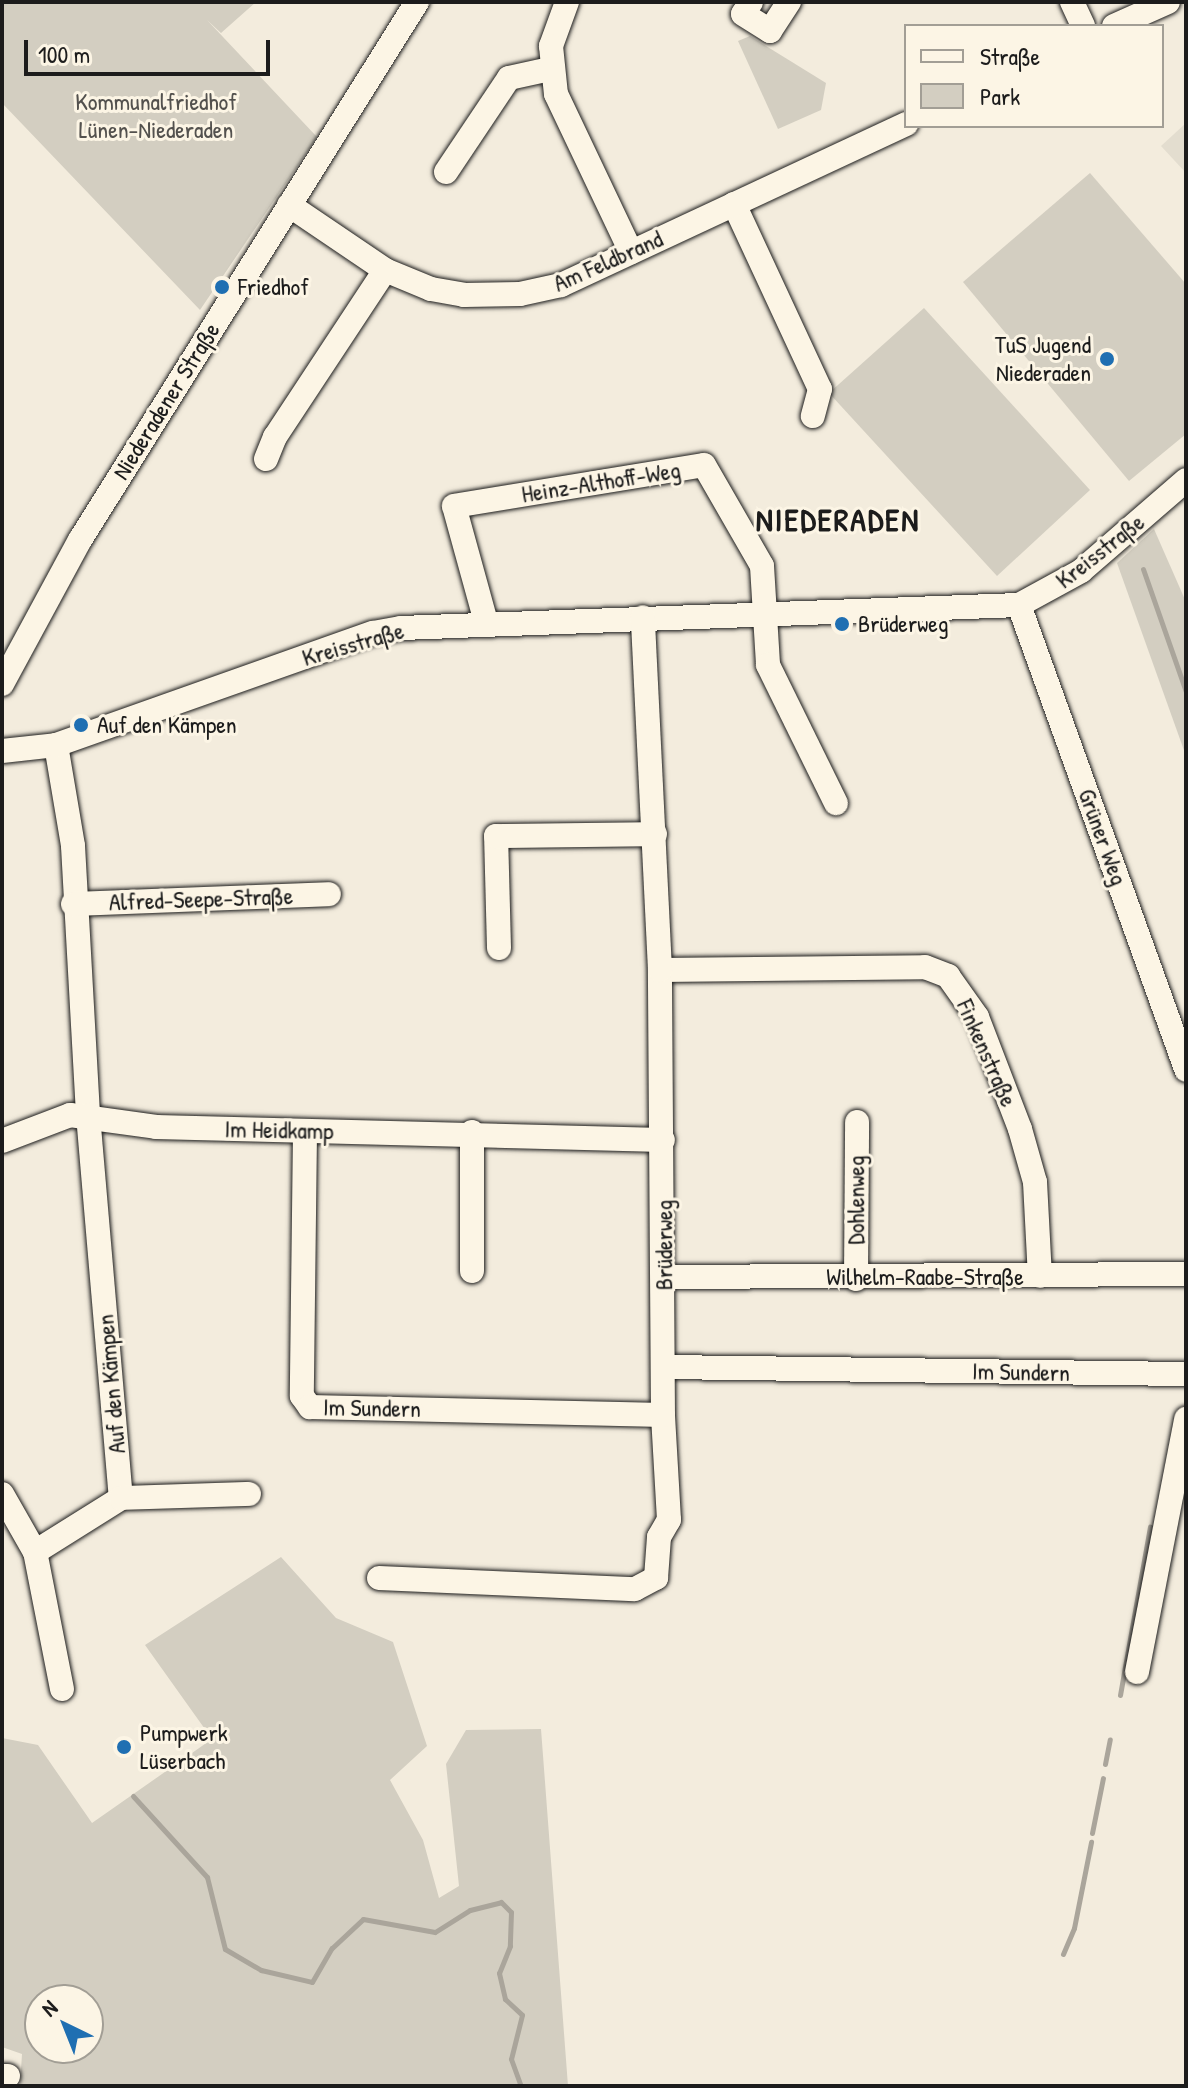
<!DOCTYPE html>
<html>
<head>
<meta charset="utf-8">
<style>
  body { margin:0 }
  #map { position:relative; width:1188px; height:2088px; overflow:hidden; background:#f3ecdd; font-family:"Patrick Hand",sans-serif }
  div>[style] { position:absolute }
  .built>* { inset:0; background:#e3ddcf }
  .green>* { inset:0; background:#d3cec1 }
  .stream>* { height:5px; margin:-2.5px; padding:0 2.5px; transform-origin:2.5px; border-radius:2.5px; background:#aaa59b }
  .roads { filter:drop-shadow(0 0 2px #1c1c1c) drop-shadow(0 0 2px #1c1c1c) }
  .minor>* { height:24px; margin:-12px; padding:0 12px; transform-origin:12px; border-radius:12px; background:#fcf5e5 }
  .dots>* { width:22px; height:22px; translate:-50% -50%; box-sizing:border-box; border:4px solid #fcf5e5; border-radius:50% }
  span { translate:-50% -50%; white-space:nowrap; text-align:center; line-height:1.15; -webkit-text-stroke:6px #fcf5e5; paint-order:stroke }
  .park-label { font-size:24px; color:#53514e }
  .street-label { font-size:24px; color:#1c1c1c }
  .poi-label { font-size:24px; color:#1c1c1c }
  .left { translate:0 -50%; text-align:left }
  .right { translate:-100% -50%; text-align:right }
  .district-label { font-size:32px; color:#1c1c1c; font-weight:700; letter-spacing:2px }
  .frame { position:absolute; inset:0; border:4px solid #1c1c1c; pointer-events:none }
  .legend { position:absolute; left:904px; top:24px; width:260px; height:104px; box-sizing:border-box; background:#fcf5e5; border:2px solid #a29e95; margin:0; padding:10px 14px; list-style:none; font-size:24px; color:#1c1c1c }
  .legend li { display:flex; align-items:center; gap:16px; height:40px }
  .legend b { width:40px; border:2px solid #a29e95 }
  .north { position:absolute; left:24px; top:1984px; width:80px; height:80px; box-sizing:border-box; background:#fcf5e5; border:2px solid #a29e95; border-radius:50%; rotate:317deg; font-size:22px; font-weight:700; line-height:32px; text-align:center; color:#1c1c1c }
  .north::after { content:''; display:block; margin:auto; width:28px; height:36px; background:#1f6fb2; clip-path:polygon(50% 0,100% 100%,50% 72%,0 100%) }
  .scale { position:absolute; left:24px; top:40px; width:246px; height:36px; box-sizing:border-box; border:4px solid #1c1c1c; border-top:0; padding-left:10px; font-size:24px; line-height:28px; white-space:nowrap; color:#1c1c1c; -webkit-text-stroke:6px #fcf5e5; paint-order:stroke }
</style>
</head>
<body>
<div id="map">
  <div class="built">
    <i style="clip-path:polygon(1186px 123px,1186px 173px,1161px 146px)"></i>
  </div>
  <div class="green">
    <i style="clip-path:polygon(2px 2px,256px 2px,221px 33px,207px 20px,317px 137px,200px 310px,2px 103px)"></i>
    <i style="clip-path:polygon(750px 36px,826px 83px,821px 110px,778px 129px,738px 41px)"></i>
    <i style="clip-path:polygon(1090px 173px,1186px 284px,1186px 434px,1129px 481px,963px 282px)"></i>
    <i style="clip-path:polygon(924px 308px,1090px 490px,997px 576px,829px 393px)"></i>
    <i style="clip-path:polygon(1154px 529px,1186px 602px,1186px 756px,1117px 563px)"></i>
    <i style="clip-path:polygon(evenodd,281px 1557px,336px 1618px,393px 1642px,427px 1746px,390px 1780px,423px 1840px,439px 1898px,459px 1886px,446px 1764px,466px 1730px,541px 1729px,568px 2086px,20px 2086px,22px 2054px,2px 2047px,2px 1738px,38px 1745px,92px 1823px,212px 1739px,145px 1645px,281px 1557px,40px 2000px,88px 2000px,88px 2048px,40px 2048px,40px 2000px)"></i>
  </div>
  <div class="stream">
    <i style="left:1143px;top:569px;width:130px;rotate:70.7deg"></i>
    <i style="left:1120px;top:1695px;width:171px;rotate:-79.9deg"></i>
    <i style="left:1105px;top:1764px;width:25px;rotate:-79deg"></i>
    <i style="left:133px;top:1796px;width:110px;rotate:47.6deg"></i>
    <i style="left:207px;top:1877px;width:74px;rotate:76deg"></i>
    <i style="left:225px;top:1949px;width:42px;rotate:30.3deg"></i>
    <i style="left:261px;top:1970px;width:52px;rotate:13.2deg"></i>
    <i style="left:312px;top:1982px;width:39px;rotate:-60deg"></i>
    <i style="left:332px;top:1948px;width:42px;rotate:-43.1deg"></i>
    <i style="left:363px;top:1919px;width:73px;rotate:10.2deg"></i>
    <i style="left:435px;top:1932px;width:41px;rotate:-32.2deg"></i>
    <i style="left:470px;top:1910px;width:32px;rotate:-14deg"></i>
    <i style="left:501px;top:1902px;width:14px;rotate:45deg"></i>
    <i style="left:511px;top:1912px;width:34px;rotate:92deg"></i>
    <i style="left:510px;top:1946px;width:29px;rotate:112deg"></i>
    <i style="left:499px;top:1973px;width:27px;rotate:77deg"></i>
    <i style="left:505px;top:1999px;width:23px;rotate:43deg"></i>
    <i style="left:522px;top:2015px;width:45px;rotate:104deg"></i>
    <i style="left:511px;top:2059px;width:29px;rotate:70deg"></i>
    <i style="left:1092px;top:1833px;width:56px;rotate:-78.7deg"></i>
    <i style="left:1063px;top:1954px;width:28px;rotate:-67deg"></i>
    <i style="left:1074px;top:1928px;width:88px;rotate:-78.8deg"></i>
  </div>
  <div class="roads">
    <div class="minor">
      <i style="left:567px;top:2px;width:47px;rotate:110deg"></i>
      <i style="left:551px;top:46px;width:48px;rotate:84.1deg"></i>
      <i style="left:556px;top:94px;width:175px;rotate:64.6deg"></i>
      <i style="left:751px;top:2px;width:14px;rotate:124deg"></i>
      <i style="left:743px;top:14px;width:32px;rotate:32deg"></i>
      <i style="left:770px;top:31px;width:35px;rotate:-57deg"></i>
      <i style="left:1072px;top:2px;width:26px;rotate:65deg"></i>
      <i style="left:1114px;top:26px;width:59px;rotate:-24deg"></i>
      <i style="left:446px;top:172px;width:113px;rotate:-56.2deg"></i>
      <i style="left:509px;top:78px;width:42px;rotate:-12.4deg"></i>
      <i style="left:734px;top:204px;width:204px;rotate:65.1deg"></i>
      <i style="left:820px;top:389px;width:28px;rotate:105deg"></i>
      <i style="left:289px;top:205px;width:116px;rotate:34.1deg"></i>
      <i style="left:385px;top:270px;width:50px;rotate:22.4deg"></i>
      <i style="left:431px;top:289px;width:34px;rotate:10deg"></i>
      <i style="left:464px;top:295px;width:56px;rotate:-1deg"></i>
      <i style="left:520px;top:294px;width:42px;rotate:-12.4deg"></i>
      <i style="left:561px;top:285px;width:381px;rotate:-25deg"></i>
      <i style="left:266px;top:459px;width:24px;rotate:-68deg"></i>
      <i style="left:275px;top:437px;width:200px;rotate:-56.6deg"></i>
      <i style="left:1019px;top:605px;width:494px;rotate:70.2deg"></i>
      <i style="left:486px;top:622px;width:120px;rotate:-105.4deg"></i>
      <i style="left:454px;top:506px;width:253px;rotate:-9.3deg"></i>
      <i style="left:704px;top:465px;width:116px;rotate:60.1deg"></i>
      <i style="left:762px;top:566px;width:99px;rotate:86.5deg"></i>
      <i style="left:768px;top:665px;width:154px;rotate:63.8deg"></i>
      <i style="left:2px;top:684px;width:164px;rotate:-61.6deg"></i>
      <i style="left:80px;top:540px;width:635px;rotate:-57.94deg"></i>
      <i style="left:56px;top:745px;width:102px;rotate:80.4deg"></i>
      <i style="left:73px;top:846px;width:269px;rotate:86.8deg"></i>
      <i style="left:88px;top:1115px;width:384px;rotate:85.1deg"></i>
      <i style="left:2px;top:751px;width:54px;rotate:-6.3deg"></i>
      <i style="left:56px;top:745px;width:336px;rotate:-19.5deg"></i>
      <i style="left:373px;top:633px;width:28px;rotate:-10deg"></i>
      <i style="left:401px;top:628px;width:618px;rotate:-2.13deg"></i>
      <i style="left:1019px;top:605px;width:71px;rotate:-28.7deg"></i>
      <i style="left:1081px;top:571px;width:139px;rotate:-40.9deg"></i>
      <i style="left:73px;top:904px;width:256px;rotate:-2.2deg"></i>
      <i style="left:499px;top:948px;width:112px;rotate:-91.5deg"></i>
      <i style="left:496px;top:836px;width:159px;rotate:-0.7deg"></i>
      <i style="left:660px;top:970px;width:265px;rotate:-0.6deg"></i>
      <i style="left:925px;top:967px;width:25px;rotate:21deg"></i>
      <i style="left:948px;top:976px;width:50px;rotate:54.7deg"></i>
      <i style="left:977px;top:1017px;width:120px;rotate:69deg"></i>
      <i style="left:1020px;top:1129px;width:55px;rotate:74.2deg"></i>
      <i style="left:1035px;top:1182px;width:94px;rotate:87deg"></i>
      <i style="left:305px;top:1132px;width:264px;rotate:90.7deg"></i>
      <i style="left:302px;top:1396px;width:14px;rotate:54deg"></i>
      <i style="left:310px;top:1407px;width:353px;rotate:1.3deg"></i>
      <i style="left:472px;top:1132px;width:139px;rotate:90deg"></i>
      <i style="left:2px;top:1141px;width:73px;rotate:-20.9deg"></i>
      <i style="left:70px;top:1115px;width:87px;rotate:7.9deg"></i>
      <i style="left:156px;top:1127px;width:507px;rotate:1.47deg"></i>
      <i style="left:664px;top:1277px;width:522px;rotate:-0.33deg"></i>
      <i style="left:856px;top:1279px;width:157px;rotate:-89.6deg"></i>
      <i style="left:664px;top:1367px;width:522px;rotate:0.77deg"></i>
      <i style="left:2px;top:1494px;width:67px;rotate:60.4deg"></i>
      <i style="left:379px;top:1578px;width:256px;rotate:2.5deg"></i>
      <i style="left:635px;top:1589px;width:24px;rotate:-28deg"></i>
      <i style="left:656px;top:1578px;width:41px;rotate:-85.8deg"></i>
      <i style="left:659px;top:1537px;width:20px;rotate:-60deg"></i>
      <i style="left:669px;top:1520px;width:105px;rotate:-93.3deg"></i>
      <i style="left:663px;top:1415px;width:445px;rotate:-90.4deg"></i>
      <i style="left:660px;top:970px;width:353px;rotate:-92.8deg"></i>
      <i style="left:1137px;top:1672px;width:258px;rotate:-79deg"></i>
      <i style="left:62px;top:1689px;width:140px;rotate:-101.1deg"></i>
      <i style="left:35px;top:1552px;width:102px;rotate:-32.1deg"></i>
      <i style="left:121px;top:1498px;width:128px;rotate:-1.8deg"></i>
      <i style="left:2px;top:2076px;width:6px"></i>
    </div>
  </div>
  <div class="dots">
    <i style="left:222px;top:287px;background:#1f6fb2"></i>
    <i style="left:1107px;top:359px;background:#1f6fb2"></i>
    <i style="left:842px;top:624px;background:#1f6fb2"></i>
    <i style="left:81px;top:725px;background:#1f6fb2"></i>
    <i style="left:124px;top:1747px;background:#1f6fb2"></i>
  </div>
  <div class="park-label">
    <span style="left:156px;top:116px">Kommunalfriedhof<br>Lünen-Niederaden</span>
  </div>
  <div class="street-label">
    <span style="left:608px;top:261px;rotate:-24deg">Am Feldbrand</span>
    <span style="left:166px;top:401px;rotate:-58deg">Niederadener Straße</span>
    <span style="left:601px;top:482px;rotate:-9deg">Heinz-Althoff-Weg</span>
    <span style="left:1100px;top:551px;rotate:-38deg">Kreisstraße</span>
    <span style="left:353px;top:644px;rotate:-16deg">Kreisstraße</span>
    <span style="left:1103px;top:837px;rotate:70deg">Grüner Weg</span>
    <span style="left:201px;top:899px;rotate:-2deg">Alfred-Seepe-Straße</span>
    <span style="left:987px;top:1053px;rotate:66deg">Finkenstraße</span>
    <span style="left:279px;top:1130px;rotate:1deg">Im Heidkamp</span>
    <span style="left:856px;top:1200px;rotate:-90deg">Dohlenweg</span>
    <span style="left:664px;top:1245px;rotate:-90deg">Brüderweg</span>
    <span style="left:925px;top:1277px">Wilhelm-Raabe-Straße</span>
    <span style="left:1021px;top:1372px;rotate:1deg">Im Sundern</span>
    <span style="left:111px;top:1384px;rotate:-95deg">Auf den Kämpen</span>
    <span style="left:372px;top:1408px;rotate:1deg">Im Sundern</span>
  </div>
  <div class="poi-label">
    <span class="left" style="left:238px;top:287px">Friedhof</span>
    <span class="right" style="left:1091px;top:359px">TuS Jugend<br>Niederaden</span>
    <span class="left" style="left:858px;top:624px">Brüderweg</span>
    <span class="left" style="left:97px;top:725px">Auf den Kämpen</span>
    <span class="left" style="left:140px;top:1747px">Pumpwerk<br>Lüserbach</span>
  </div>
  <div class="district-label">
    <span style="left:838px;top:520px">NIEDERADEN</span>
  </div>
  <div class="frame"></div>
  <ul class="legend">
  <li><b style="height:10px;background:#fcf5e5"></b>Straße</li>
  <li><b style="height:22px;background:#d3cec1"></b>Park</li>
  </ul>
  <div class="north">N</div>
  <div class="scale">100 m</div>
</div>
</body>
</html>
